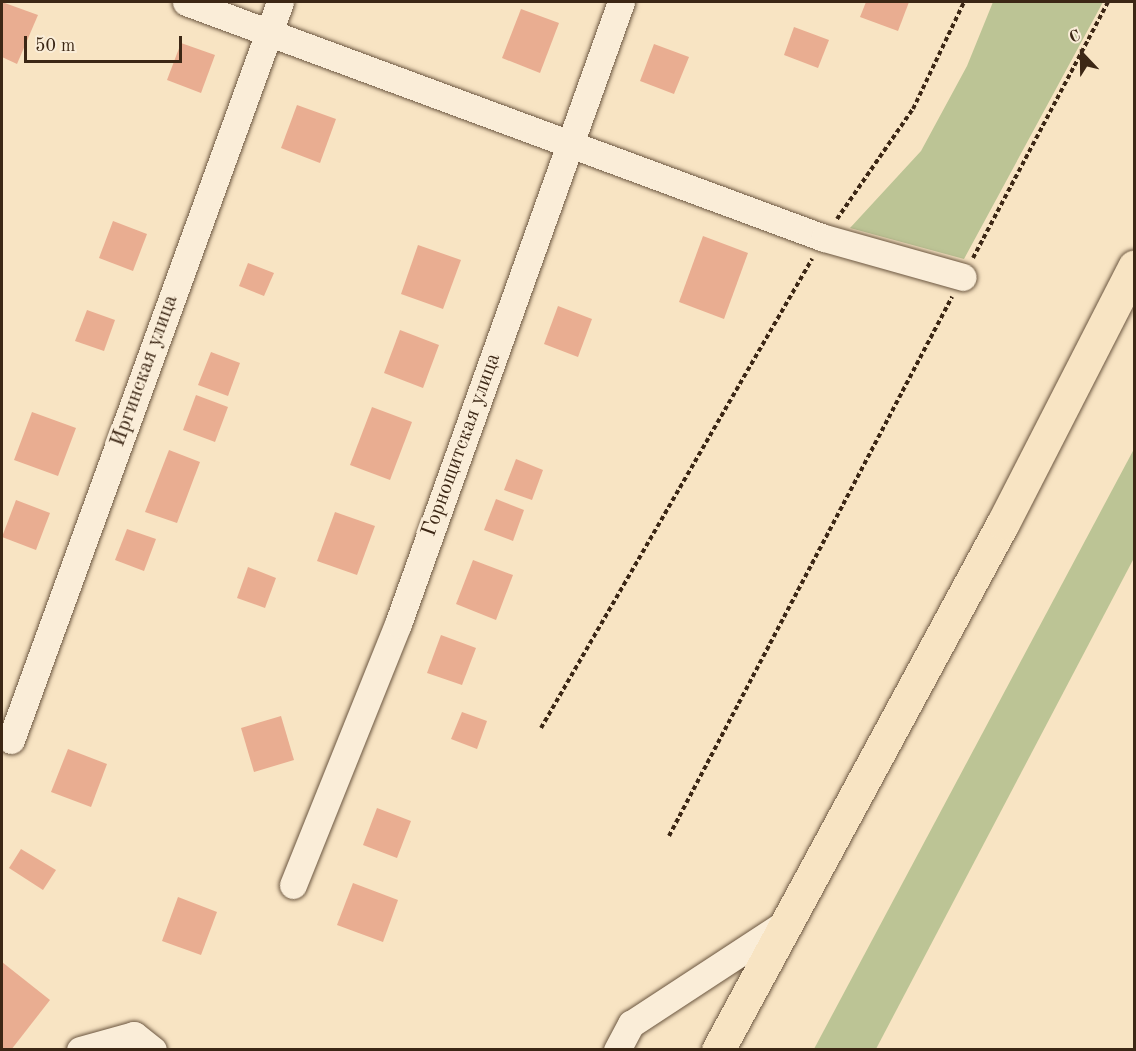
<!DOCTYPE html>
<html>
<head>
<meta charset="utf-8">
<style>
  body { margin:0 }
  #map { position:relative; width:1136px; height:1051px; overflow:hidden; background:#f8e4c3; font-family:"Old Standard TT",serif }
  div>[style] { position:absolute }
  .green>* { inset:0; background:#bcc495 }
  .building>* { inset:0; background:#e9ad91 }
  .path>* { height:4px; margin-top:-2px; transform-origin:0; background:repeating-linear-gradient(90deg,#3c2715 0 4.5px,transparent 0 7.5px) }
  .roads { filter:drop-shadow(0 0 2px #6b5640) drop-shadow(0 0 2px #6b5640) }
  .minor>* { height:27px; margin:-13.5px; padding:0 13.5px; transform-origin:13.5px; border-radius:13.5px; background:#faedd8 }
  .major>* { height:33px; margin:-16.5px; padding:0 16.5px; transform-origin:16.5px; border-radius:16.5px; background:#f8e4c3 }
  span { translate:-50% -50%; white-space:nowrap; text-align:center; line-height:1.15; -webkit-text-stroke:6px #faedd8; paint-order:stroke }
  .street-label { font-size:21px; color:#3c2715 }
  .frame { position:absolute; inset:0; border:3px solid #3c2715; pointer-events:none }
  .north { position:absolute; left:1052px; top:24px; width:60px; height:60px; -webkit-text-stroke:4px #faedd8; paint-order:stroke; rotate:338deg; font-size:16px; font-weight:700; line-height:24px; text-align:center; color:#3c2715 }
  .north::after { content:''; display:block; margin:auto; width:21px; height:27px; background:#3c2715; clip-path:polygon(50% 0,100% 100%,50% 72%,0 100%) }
  .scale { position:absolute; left:24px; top:36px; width:158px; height:27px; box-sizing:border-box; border:3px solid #3c2715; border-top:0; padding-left:8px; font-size:18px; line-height:21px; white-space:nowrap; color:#3c2715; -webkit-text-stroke:4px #faedd8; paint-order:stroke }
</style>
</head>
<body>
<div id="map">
  <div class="green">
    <i style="clip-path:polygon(993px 2px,1103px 2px,964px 259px,850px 228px,921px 151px,967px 66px)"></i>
    <i style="clip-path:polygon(1134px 449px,1134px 558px,876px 1049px,814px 1049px)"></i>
  </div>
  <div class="building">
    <i style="clip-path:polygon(2px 2px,38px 15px,17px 64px,2px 57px)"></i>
    <i style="clip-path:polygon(866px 2px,909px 2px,898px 31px,860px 17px)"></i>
    <i style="clip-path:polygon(521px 9px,559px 23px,540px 73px,502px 58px)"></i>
    <i style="clip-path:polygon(794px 27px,829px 40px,818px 68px,784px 55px)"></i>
    <i style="clip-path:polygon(181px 43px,215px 55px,201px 93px,167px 80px)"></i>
    <i style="clip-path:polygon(654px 44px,689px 57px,674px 94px,640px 81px)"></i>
    <i style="clip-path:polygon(297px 105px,336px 119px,320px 163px,281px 148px)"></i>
    <i style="clip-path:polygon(113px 221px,147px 234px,133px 271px,99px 258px)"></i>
    <i style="clip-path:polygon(703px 236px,748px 253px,724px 319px,679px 302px)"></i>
    <i style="clip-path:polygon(418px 245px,461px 260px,443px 309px,401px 294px)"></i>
    <i style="clip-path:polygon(248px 263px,274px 273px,264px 296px,239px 286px)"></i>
    <i style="clip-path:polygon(558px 306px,592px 319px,578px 357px,544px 344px)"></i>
    <i style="clip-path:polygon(87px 310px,115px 320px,104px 351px,75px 341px)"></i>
    <i style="clip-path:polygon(400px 330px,439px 345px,423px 388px,384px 373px)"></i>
    <i style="clip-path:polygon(211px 352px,240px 363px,228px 396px,198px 385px)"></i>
    <i style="clip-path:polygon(196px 395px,228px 407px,215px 442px,183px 430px)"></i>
    <i style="clip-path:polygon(372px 407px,412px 422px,390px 480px,350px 465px)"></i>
    <i style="clip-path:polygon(32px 412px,76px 428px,58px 476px,14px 460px)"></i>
    <i style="clip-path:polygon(169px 450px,200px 462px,177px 523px,145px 512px)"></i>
    <i style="clip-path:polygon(516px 459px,543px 470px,532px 500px,504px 490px)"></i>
    <i style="clip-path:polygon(496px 499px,524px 510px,513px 541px,484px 530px)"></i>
    <i style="clip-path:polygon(16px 500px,50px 513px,36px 550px,2px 537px)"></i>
    <i style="clip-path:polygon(335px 512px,375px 526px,357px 575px,317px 561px)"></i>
    <i style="clip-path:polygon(127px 529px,156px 539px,144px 571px,115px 560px)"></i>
    <i style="clip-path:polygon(473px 560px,513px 575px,496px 620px,456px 604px)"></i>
    <i style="clip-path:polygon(248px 567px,276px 578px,265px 608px,237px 598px)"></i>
    <i style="clip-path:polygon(441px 635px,476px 648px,462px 685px,427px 673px)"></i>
    <i style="clip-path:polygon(462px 712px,487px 721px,477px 749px,451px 739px)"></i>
    <i style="clip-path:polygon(281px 716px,294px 760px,254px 772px,241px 728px)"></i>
    <i style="clip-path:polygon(68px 749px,107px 764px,91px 807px,51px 792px)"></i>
    <i style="clip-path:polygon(377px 808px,411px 821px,397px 858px,363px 845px)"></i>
    <i style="clip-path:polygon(21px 849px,56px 870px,43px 890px,9px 868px)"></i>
    <i style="clip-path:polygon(353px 883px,398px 900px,383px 942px,337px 925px)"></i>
    <i style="clip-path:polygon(178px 897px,217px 912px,201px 955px,162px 941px)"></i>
    <i style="clip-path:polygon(2px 962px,50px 1000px,11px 1050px,2px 1050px)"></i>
  </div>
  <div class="path">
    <i style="left:837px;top:219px;width:134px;rotate:-55.4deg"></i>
    <i style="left:913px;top:109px;width:119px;rotate:-64.5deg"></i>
    <i style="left:973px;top:258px;width:289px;rotate:-62.2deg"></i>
    <i style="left:541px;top:728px;width:542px;rotate:-59.98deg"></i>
    <i style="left:669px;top:836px;width:609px;rotate:-62.3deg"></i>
  </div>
  <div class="roads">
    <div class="minor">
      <i style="left:186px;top:2px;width:680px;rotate:20.3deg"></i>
      <i style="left:824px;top:238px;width:144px;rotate:15.7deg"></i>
      <i style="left:11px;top:740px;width:785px;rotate:-69.97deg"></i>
      <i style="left:293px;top:885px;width:281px;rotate:-68.1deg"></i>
      <i style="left:398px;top:624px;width:661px;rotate:-70.28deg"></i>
      <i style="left:80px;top:1050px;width:56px;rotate:-15.5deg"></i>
      <i style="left:134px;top:1035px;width:24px;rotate:38deg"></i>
      <i style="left:617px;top:1050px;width:30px;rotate:-62deg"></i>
      <i style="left:631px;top:1024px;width:183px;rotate:-33.2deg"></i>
    </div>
    <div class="major">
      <i style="left:718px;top:1050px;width:599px;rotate:-61.6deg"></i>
      <i style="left:1003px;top:523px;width:288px;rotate:-62.9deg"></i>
    </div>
  </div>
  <div class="street-label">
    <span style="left:145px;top:371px;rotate:-70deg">Иргинская улица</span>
    <span style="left:462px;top:445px;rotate:-70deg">Горнощитская улица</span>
  </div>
  <div class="frame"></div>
  <div class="north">С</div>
  <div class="scale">50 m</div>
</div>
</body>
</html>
